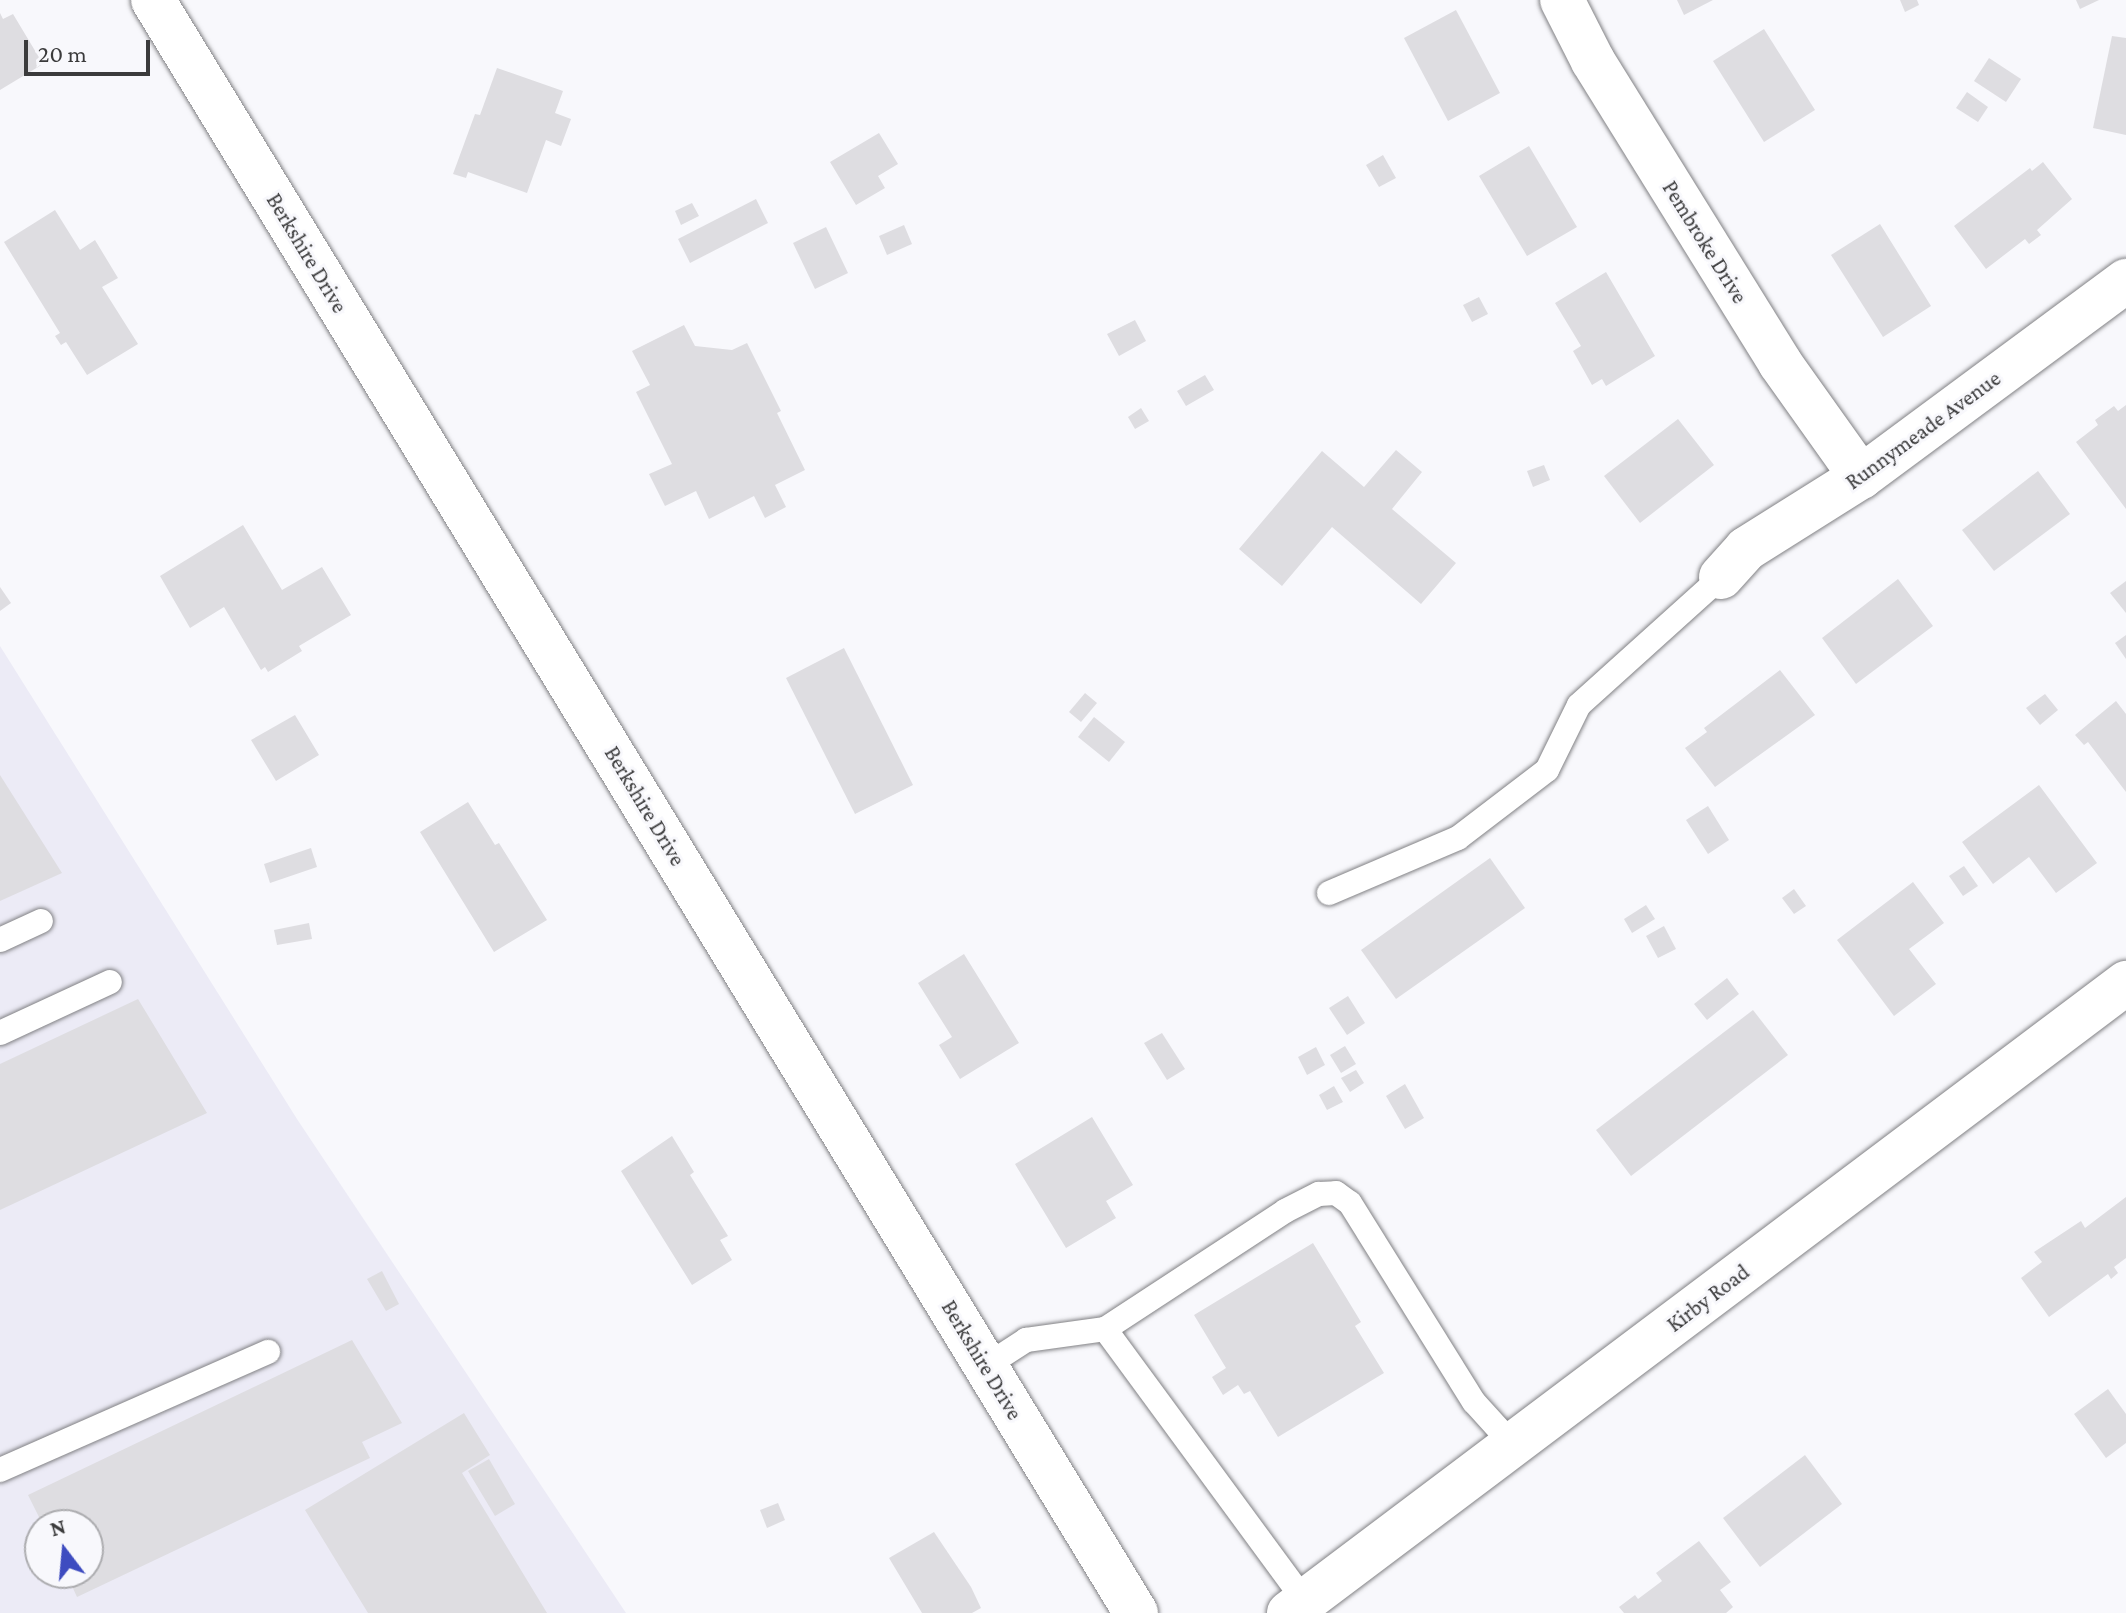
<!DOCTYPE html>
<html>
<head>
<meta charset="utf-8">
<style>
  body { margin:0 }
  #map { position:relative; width:2126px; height:1613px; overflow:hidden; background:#f8f8fc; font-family:"Crimson Pro",serif }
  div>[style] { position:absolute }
  .built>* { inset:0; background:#ecebf6 }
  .building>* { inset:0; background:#dedde1 }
  .roads { filter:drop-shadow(0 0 2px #818184) drop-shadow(0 0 2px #818184) }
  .lane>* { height:24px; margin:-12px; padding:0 12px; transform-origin:12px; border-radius:12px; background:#fff }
  .street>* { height:44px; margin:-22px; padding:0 22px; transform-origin:22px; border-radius:22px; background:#fff }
  .secondary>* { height:44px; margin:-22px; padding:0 22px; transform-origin:22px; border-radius:22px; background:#fff }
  span { translate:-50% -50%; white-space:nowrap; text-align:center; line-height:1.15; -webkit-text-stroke:6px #f8f8fc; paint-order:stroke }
  .street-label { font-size:22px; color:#3b3b3c }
  .north { position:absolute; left:24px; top:1509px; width:80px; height:80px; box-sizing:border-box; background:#f8f8fc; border:2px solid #acacaf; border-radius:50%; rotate:344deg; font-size:22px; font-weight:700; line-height:32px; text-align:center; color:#3b3b3c }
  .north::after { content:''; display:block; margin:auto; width:28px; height:36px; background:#3e4cc0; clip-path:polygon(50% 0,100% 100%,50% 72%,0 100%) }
  .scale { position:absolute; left:24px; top:40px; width:126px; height:36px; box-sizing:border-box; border:4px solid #3b3b3c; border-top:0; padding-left:10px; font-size:24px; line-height:28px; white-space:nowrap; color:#3b3b3c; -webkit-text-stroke:6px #f8f8fc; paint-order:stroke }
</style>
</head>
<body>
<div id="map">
  <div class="built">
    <i style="clip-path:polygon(evenodd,0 646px,297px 1119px,626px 1613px,0 1613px,0 646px,40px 1525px,88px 1525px,88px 1573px,40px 1573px,40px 1525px)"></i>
  </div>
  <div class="building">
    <i style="clip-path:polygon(1677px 0,1713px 0,1684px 15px)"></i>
    <i style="clip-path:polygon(1900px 0,1917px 0,1919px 5px,1905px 12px)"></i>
    <i style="clip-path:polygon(2076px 0,2099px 0,2080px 9px)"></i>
    <i style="clip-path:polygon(1456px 10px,1500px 93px,1448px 121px,1404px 38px)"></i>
    <i style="clip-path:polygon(0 13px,3px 19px,13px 14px,43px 64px,0 90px)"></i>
    <i style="clip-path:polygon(1764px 29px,1815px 110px,1764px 142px,1713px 61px)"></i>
    <i style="clip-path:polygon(2112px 36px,2126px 38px,2126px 135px,2093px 128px)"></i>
    <i style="clip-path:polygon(1989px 58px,2021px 79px,2006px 102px,1974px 81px)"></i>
    <i style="clip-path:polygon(497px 68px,563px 91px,555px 113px,571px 119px,561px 146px,546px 140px,527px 193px,468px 172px,466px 178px,453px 174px,475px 114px,480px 115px)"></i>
    <i style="clip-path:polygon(1967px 92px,1988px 107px,1978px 122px,1956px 108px)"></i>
    <i style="clip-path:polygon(879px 133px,898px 164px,878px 176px,885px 188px,856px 205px,830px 162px)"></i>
    <i style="clip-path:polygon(1529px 146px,1577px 227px,1527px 256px,1479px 176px)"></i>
    <i style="clip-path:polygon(1383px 155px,1396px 178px,1379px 187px,1366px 165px)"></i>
    <i style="clip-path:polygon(2043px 162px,2072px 199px,2037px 230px,2041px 235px,2029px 244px,2025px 239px,1986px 269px,1954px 226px,2030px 168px,2032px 171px)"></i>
    <i style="clip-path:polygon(756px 199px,768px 223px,690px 263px,678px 239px)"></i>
    <i style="clip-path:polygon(692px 203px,699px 216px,681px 225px,675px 211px)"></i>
    <i style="clip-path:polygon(55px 210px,80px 250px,95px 240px,118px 278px,102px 287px,138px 344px,87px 375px,66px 342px,61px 345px,55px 336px,60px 333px,4px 242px)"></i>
    <i style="clip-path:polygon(1880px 224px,1931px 306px,1883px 337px,1831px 255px)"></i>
    <i style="clip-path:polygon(904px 225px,912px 244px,887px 255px,879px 236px)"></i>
    <i style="clip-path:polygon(826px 227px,848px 273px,815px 289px,793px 243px)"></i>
    <i style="clip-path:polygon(1606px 272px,1655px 356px,1606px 386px,1602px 379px,1592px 385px,1573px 351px,1581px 346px,1555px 303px)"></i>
    <i style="clip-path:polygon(1479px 297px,1488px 314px,1472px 322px,1463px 305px)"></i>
    <i style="clip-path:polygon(1135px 320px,1146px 341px,1119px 356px,1107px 334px)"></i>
    <i style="clip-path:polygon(684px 325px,695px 346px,732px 350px,747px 343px,781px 411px,777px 413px,805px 470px,775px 485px,786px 507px,765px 518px,754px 496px,709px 519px,696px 491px,665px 506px,649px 474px,672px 464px,636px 392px,650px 385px,632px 351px)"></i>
    <i style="clip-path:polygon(1205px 375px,1214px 390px,1186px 406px,1177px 391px)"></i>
    <i style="clip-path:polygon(2126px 405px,2126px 509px,2076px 442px,2098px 425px,2095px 420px,2114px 406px,2118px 411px)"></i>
    <i style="clip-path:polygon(1141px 408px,1149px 421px,1135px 429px,1128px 417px)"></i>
    <i style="clip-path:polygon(1678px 419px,1714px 465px,1640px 523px,1604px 476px)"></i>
    <i style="clip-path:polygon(1396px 450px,1422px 472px,1392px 509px,1456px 563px,1421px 604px,1332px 527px,1282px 586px,1239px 549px,1322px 451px,1364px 487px)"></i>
    <i style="clip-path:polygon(1544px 465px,1550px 480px,1533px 487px,1527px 471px)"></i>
    <i style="clip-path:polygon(2038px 471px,2070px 514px,1994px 571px,1962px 530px)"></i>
    <i style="clip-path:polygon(243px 525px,282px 590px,322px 567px,351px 615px,299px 646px,302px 651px,268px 672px,265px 667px,261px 670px,224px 607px,190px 628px,160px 576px)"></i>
    <i style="clip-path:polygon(1898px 579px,1933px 626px,1856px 684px,1822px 638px)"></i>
    <i style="clip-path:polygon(2126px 581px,2126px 613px,2110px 593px)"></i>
    <i style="clip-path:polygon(0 587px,11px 603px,0 611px)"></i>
    <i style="clip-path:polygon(2126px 635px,2126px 659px,2115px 643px)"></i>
    <i style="clip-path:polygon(844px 648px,913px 785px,855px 814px,786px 678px)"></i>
    <i style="clip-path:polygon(1780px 670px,1815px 715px,1715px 787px,1685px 748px,1707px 732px,1704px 728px)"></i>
    <i style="clip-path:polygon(1085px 693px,1097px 703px,1081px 722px,1069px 712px)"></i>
    <i style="clip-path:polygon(2045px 694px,2058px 710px,2040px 725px,2026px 708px)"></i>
    <i style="clip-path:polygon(2116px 701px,2126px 714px,2126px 792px,2088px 742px,2084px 745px,2075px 735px)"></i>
    <i style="clip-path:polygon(295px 715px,319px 755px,276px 781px,251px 740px)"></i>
    <i style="clip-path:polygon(1094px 717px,1125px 742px,1109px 762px,1078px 737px)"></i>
    <i style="clip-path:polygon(0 775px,62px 873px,0 901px)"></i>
    <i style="clip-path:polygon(2039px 785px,2097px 863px,2056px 893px,2029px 857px,1993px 884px,1962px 842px)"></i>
    <i style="clip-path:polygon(468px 802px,495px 845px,499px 843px,547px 920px,494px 952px,420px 832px)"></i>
    <i style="clip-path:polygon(1708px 806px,1729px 840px,1708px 854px,1686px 820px)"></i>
    <i style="clip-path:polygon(311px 848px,317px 867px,270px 883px,264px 864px)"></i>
    <i style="clip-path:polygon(1490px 858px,1525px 908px,1396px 999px,1361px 950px)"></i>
    <i style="clip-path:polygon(1964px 866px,1978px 886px,1963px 896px,1949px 876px)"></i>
    <i style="clip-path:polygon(1913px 882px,1944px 923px,1909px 949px,1936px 984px,1894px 1016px,1837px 940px)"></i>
    <i style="clip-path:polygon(1794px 889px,1806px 906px,1794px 914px,1782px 898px)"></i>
    <i style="clip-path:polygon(1646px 905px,1655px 919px,1632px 933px,1624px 919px)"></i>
    <i style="clip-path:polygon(309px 923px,312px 939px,277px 945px,274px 930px)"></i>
    <i style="clip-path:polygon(1664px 926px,1676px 949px,1658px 958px,1646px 936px)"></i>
    <i style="clip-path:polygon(964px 954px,1019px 1043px,960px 1079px,939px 1045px,952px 1037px,918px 983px)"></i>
    <i style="clip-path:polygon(1727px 978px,1739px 994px,1707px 1020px,1694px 1004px)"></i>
    <i style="clip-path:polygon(1348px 996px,1365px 1023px,1347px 1035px,1329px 1008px)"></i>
    <i style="clip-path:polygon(138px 999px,207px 1113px,0 1210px,0 1064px)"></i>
    <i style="clip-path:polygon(1753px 1010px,1788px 1055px,1631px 1176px,1596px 1130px)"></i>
    <i style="clip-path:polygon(1162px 1033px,1185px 1069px,1167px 1080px,1144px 1043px)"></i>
    <i style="clip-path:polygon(1345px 1046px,1356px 1064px,1341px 1073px,1330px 1055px)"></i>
    <i style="clip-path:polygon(1316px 1047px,1325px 1065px,1307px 1075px,1298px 1057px)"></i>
    <i style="clip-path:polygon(1356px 1070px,1364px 1083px,1350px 1092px,1341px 1078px)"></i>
    <i style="clip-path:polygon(1405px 1084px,1424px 1118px,1405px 1129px,1386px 1096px)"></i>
    <i style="clip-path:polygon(1334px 1086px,1343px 1102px,1327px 1110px,1319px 1095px)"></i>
    <i style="clip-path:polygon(1092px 1117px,1133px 1185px,1106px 1201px,1116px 1218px,1066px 1248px,1015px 1164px)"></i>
    <i style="clip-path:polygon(672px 1136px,694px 1172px,690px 1175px,728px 1236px,720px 1240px,732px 1260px,692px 1285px,621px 1171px)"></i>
    <i style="clip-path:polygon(2126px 1197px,2126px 1258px,2114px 1267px,2118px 1273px,2111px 1279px,2108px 1274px,2049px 1317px,2021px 1278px,2042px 1262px,2034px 1252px,2081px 1221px,2085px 1228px)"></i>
    <i style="clip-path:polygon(1313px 1243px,1361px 1322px,1355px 1326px,1384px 1373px,1278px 1437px,1250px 1391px,1244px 1394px,1238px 1385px,1223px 1395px,1212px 1377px,1226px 1368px,1194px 1315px)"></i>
    <i style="clip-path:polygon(382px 1271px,399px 1304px,386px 1311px,367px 1279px)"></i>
    <i style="clip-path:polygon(352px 1340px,402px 1423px,362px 1442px,370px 1458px,77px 1597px,66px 1573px,88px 1573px,88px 1525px,43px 1525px,28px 1495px)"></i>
    <i style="clip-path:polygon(2108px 1389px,2126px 1414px,2126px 1443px,2106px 1458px,2074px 1414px)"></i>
    <i style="clip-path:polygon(464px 1413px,490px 1455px,462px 1473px,547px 1613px,368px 1613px,305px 1510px)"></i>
    <i style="clip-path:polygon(1805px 1455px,1842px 1504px,1760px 1567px,1723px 1518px)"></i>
    <i style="clip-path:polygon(489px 1459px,515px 1504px,495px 1516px,468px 1471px)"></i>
    <i style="clip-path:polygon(778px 1503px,785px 1520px,767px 1528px,760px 1510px)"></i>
    <i style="clip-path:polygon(934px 1532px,971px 1587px,981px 1608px,972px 1613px,922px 1613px,889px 1558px)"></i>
    <i style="clip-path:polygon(1699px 1541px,1731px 1582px,1720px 1590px,1733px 1607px,1726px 1613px,1624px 1613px,1619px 1607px,1635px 1595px,1638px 1599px,1662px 1581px,1656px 1573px)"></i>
  </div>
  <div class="roads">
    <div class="lane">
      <i style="left:1329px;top:893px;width:140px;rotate:-23.1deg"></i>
      <i style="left:1458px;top:838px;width:112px;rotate:-37.4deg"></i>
      <i style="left:1547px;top:770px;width:72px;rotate:-63.8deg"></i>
      <i style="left:1579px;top:705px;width:191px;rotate:-42deg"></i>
      <i style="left:0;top:940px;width:45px;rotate:-24.9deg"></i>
      <i style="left:0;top:1033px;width:121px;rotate:-24.9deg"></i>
      <i style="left:1105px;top:1329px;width:338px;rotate:53.7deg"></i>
      <i style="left:986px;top:1366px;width:48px;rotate:-33deg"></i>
      <i style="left:1026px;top:1340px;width:80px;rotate:-7.9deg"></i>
      <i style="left:1105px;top:1329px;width:215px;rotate:-33.2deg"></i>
      <i style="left:1285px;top:1211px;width:38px;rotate:-27deg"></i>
      <i style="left:1319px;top:1194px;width:17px;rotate:-3deg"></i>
      <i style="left:1336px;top:1193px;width:17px;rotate:36deg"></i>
      <i style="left:1350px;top:1203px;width:234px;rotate:58.1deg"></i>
      <i style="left:1474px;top:1402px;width:58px;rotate:47.8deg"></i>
      <i style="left:0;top:1470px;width:293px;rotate:-23.8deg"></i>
    </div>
    <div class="street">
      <i style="left:153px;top:0;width:1889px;rotate:58.64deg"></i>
      <i style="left:1562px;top:0;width:68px;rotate:63.1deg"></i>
      <i style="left:1593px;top:61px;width:355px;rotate:58.2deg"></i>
      <i style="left:1780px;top:363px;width:140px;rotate:54.6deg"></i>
      <i style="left:1721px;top:577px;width:38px;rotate:-48deg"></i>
      <i style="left:1746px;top:549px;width:136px;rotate:-32.1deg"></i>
      <i style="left:1861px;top:477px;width:330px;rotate:-36.5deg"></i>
    </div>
    <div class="secondary">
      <i style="left:1289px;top:1613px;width:1048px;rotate:-36.97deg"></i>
    </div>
  </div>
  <div class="street-label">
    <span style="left:1705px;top:242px;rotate:58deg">Pembroke Drive</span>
    <span style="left:307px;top:253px;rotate:59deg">Berkshire Drive</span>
    <span style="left:1923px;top:430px;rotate:-36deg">Runnymeade Avenue</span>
    <span style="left:645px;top:806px;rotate:59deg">Berkshire Drive</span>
    <span style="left:1708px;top:1298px;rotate:-37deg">Kirby Road</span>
    <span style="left:982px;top:1360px;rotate:59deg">Berkshire Drive</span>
  </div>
  <div class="north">N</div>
  <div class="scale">20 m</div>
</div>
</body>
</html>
